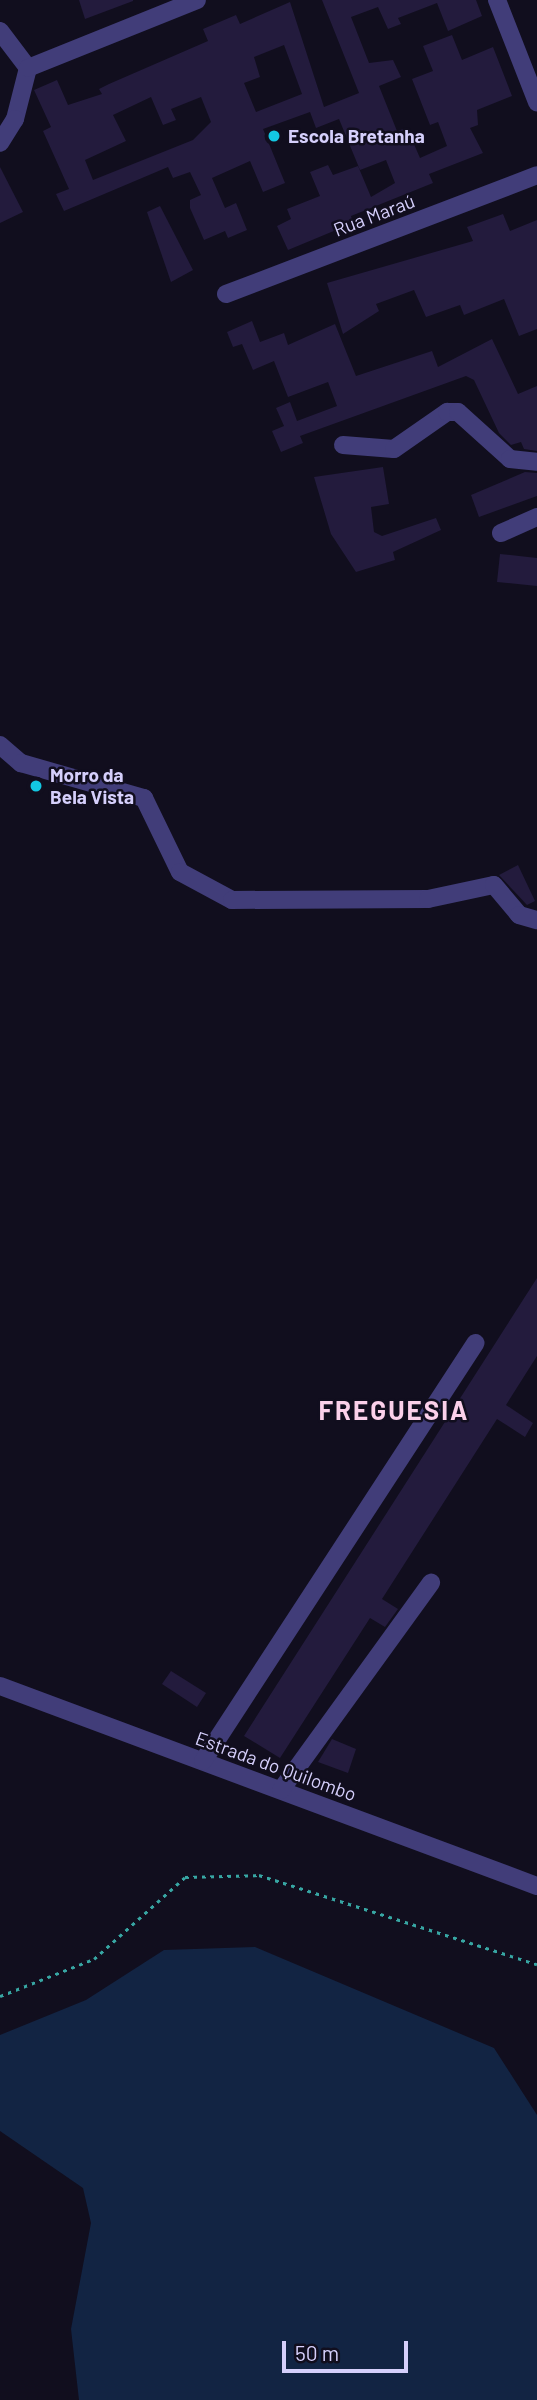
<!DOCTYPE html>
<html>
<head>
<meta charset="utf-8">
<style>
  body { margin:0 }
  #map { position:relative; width:537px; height:2400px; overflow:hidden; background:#110e1e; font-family:Barlow,sans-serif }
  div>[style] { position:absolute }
  .water>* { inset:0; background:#122443 }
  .building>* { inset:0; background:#231b3d }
  .path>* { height:2.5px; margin-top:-1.25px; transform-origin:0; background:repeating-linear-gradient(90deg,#37a6a3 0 3.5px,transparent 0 8.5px) }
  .minor>* { height:18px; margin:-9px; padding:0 9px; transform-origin:9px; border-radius:9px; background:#413d79 }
  .dots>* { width:19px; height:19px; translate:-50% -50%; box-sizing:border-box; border:4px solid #110e1e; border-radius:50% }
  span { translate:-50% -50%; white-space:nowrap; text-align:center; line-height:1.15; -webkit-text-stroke:5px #110e1e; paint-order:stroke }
  .poi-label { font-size:19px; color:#d5cffb; font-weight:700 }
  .left { translate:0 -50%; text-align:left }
  .street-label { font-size:19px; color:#d5cffb }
  .district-label { font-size:26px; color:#fbd0ea; font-weight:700; letter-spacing:2px }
  .scale { position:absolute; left:282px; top:2341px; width:126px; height:32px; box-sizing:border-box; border:4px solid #d5cffb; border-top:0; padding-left:9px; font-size:21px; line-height:24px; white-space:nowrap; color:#d5cffb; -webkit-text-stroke:5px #110e1e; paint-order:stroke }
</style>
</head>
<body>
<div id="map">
  <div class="water">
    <i style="clip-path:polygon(255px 1947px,494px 2048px,537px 2115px,537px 2400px,79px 2400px,71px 2329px,91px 2223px,83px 2188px,0 2131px,0 2035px,86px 2000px,164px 1950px)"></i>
  </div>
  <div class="building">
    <i style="clip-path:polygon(79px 0,133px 0,133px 1px,85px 19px)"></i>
    <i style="clip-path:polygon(evenodd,322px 0,476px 0,482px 16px,448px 31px,437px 3px,398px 18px,401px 24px,388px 29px,378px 7px,351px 17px,369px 63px,393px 60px,401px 77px,379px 86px,397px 131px,407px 128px,420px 158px,447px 146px,438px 122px,430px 125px,412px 79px,433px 71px,423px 46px,452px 35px,462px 60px,493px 47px,512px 96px,477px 110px,478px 125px,470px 128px,483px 153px,429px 174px,433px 183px,351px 216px,353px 223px,288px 250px,277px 226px,291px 219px,287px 209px,320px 196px,310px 172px,328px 165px,333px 175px,358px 166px,371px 197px,395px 183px,386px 160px,360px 170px,339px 119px,316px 128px,310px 112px,263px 129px,285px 183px,263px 192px,250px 161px,212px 178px,225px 208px,236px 203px,247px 230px,228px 238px,225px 231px,204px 240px,190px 208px,190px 200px,201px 195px,190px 172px,173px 178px,168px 167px,64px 211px,56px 194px,69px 189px,43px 131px,51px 127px,34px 90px,57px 80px,68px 105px,102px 94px,99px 89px,109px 84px,208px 41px,203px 29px,236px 15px,240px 24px,290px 2px,324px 107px,359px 93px,322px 0,284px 45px,302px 94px,256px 112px,244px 83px,260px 77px,254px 57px,284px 45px,322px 0,151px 97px,163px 125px,176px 120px,171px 109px,201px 97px,211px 122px,193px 140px,93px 180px,85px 160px,126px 141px,113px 115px,151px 97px)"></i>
    <i style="clip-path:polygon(0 167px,23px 212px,0 223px)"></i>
    <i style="clip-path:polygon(160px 206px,193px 270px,171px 282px,147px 212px)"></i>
    <i style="clip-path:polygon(503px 214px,510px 231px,537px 220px,537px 329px,519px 336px,504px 299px,464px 315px,460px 305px,426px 317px,414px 290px,376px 304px,379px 311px,343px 334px,327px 283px,473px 241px,467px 227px)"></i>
    <i style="clip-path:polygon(252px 321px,260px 342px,284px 333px,288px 345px,335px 324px,356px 376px,432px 351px,438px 367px,492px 339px,518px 394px,537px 386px,537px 451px,524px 449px,521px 442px,511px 445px,499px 433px,474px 380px,466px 376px,300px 436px,303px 443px,281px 452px,272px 431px,284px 426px,276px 408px,290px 402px,297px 421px,337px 406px,328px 382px,288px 397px,274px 361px,253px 370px,242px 344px,233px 347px,227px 332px)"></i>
    <i style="clip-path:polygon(383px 467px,389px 504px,371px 507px,374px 532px,382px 536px,436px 518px,441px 530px,393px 552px,395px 560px,356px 572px,331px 534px,314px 477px)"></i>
    <i style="clip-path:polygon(525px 472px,537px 473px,537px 496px,479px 517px,471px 495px)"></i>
    <i style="clip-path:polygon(500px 554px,537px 558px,537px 586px,497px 582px)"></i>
    <i style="clip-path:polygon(518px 865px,535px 901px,527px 905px,499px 875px)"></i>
    <i style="clip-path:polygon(537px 1278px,537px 1356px,506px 1405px,533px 1423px,525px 1437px,497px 1419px,382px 1599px,398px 1609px,385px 1627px,370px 1618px,280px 1758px,244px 1736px)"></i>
    <i style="clip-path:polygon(171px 1671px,206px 1693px,197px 1707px,162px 1684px)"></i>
    <i style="clip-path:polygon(332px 1739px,356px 1749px,348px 1773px,318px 1762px)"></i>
  </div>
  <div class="path">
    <i style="left:0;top:1996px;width:101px;rotate:-21.5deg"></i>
    <i style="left:94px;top:1959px;width:122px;rotate:-42deg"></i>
    <i style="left:185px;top:1877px;width:74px;rotate:-1.5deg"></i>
    <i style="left:259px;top:1875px;width:292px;rotate:17.8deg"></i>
  </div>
  <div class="minor">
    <i style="left:497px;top:0;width:110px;rotate:68.6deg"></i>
    <i style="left:0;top:31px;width:46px;rotate:52.9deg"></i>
    <i style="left:28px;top:68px;width:53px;rotate:104.3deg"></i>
    <i style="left:15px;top:119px;width:28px;rotate:122deg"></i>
    <i style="left:28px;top:68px;width:182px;rotate:-21.9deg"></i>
    <i style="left:226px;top:294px;width:333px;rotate:-20.9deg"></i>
    <i style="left:343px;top:445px;width:51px;rotate:4.5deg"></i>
    <i style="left:394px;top:449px;width:65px;rotate:-34.9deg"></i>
    <i style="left:447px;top:412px;width:11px"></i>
    <i style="left:458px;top:412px;width:70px;rotate:42.1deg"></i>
    <i style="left:510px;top:459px;width:27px;rotate:6deg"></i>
    <i style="left:501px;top:533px;width:39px;rotate:-24deg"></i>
    <i style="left:0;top:745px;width:28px;rotate:41deg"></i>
    <i style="left:21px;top:763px;width:128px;rotate:15.9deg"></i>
    <i style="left:144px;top:798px;width:82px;rotate:64.1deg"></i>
    <i style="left:180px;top:872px;width:59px;rotate:28.3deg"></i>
    <i style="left:232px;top:900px;width:196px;rotate:-0.3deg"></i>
    <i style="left:428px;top:899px;width:67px;rotate:-12deg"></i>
    <i style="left:494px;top:885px;width:39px;rotate:50deg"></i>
    <i style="left:519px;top:915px;width:19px;rotate:16deg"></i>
    <i style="left:0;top:1686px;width:573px;rotate:20.43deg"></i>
    <i style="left:203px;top:1761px;width:499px;rotate:-56.9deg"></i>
    <i style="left:281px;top:1790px;width:256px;rotate:-54.1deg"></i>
  </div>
  <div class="dots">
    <i style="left:274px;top:136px;background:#13c7e2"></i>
    <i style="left:36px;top:786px;background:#13c7e2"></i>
  </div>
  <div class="poi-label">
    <span class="left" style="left:288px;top:136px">Escola Bretanha</span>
    <span class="left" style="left:50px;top:786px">Morro da<br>Bela Vista</span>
  </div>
  <div class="street-label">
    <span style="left:374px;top:215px;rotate:-21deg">Rua Maraú</span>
    <span style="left:276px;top:1766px;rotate:20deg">Estrada do Quilombo</span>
  </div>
  <div class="district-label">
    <span style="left:394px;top:1410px">FREGUESIA</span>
  </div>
  <div class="scale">50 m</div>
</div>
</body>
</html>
